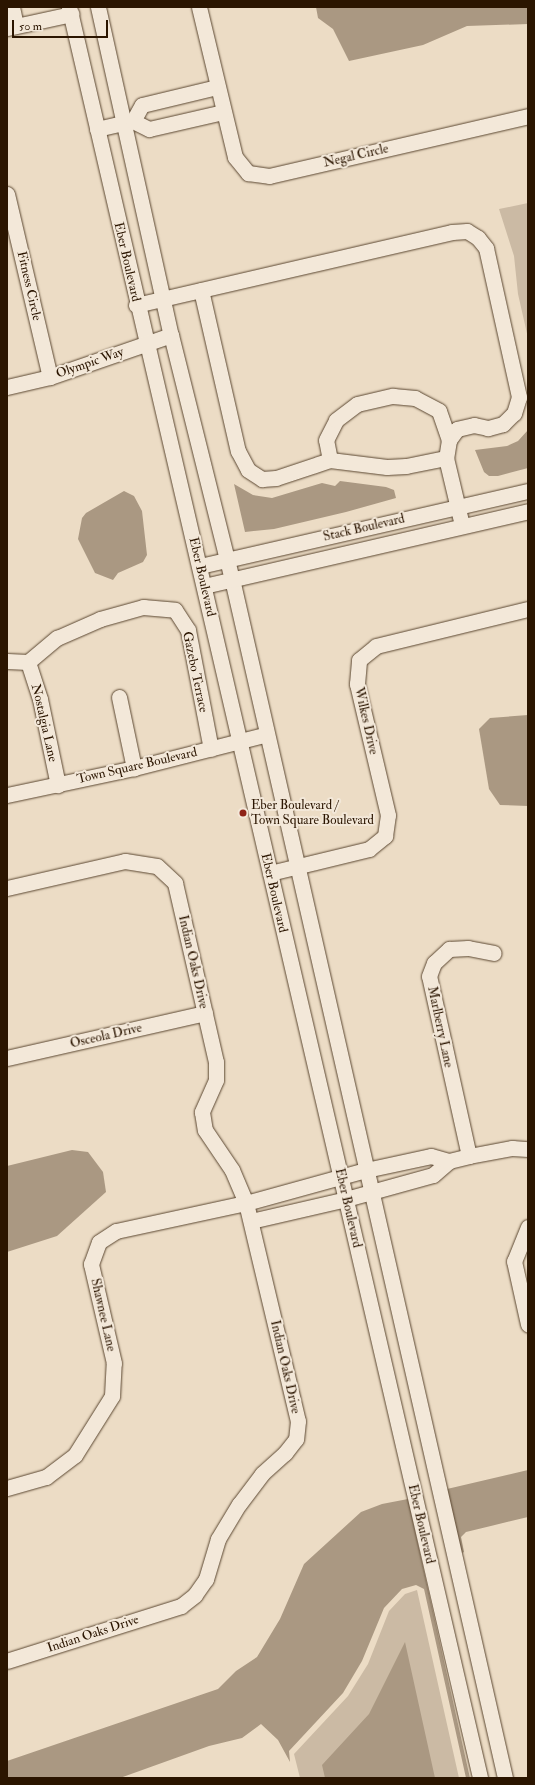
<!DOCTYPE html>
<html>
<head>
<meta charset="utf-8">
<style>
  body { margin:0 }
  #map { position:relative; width:535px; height:1785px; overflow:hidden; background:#ecdcc5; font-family:"IM FELL Double Pica",serif }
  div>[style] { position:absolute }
  .green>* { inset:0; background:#cbbaa4 }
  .water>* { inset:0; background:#aa9882 }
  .roads { filter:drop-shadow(0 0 1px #5b4731) drop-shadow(0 0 1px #5b4731) }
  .minor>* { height:15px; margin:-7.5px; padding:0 7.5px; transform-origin:7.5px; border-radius:7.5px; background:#f3e8d9 }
  .dots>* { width:11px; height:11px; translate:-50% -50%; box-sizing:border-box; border:2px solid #f3e8d9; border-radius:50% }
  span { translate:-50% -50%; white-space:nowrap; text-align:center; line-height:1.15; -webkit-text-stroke:4px #f3e8d9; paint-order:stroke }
  .street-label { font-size:13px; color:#2b1500 }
  .poi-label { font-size:13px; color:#2b1500 }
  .left { translate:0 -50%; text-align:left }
  .frame { position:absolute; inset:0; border:8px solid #2b1500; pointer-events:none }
  .scale { position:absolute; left:12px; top:20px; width:96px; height:18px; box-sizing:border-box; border:2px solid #2b1500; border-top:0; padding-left:5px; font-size:12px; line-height:14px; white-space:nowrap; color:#2b1500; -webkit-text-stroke:3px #f3e8d9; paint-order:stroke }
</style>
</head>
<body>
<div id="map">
  <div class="green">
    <i style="clip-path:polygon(528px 203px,528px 338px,518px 294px,514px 256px,499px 209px)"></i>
    <i style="clip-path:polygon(417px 1590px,459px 1778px,300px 1778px,294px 1754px,348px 1696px,368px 1664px,389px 1611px,405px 1594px)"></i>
  </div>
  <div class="water">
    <i style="clip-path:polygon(316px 7px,528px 7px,528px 24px,467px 26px,423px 45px,349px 61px,333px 29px,318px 18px)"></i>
    <i style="clip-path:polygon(528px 430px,528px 468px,498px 476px,489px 476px,484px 472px,475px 450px,507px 446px,518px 441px)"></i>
    <i style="clip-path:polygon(340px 481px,386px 487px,394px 490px,396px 498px,346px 512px,274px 529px,245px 532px,234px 484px,253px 495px,272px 498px,322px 483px,335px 486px)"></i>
    <i style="clip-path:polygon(124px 491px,134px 496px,142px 511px,147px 555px,143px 562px,118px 573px,113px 580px,95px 573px,78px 539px,82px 518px,86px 513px)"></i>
    <i style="clip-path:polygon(528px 715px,528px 806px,500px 805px,489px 789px,479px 729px,490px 718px)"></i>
    <i style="clip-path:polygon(72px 1150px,88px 1152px,103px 1172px,106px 1192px,57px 1236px,7px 1252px,7px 1166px)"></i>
    <i style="clip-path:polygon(528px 1470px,528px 1517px,466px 1532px,461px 1537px,464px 1552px,462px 1553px,447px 1489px)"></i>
    <i style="clip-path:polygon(408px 1499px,470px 1778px,466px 1778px,424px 1589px,416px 1585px,402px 1589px,384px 1608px,362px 1661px,343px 1693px,289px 1751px,290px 1762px,278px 1740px,261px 1724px,242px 1738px,209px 1746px,120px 1778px,7px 1778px,7px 1761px,218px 1689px,236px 1671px,257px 1657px,280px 1619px,304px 1564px,361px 1512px,382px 1504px)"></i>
    <i style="clip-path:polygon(405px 1642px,435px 1778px,325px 1778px,322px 1765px,369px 1714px)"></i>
  </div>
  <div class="roads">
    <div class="minor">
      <i style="left:12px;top:7px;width:19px;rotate:78deg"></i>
      <i style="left:69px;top:7px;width:1818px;rotate:76.93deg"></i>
      <i style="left:98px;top:7px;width:336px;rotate:77.5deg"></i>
      <i style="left:171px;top:335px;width:252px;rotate:76deg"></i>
      <i style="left:232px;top:579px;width:1230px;rotate:77.17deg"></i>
      <i style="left:199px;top:7px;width:154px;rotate:76.5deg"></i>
      <i style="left:235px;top:157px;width:21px;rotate:51deg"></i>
      <i style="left:248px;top:173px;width:21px;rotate:8deg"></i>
      <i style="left:269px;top:176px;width:266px;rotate:-13deg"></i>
      <i style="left:7px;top:28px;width:66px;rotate:-12.3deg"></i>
      <i style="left:133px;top:121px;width:18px;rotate:-61deg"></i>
      <i style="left:142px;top:105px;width:77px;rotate:-13.5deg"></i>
      <i style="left:97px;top:129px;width:37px;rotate:-13deg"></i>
      <i style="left:133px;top:121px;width:18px;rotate:27deg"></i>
      <i style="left:149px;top:129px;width:76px;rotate:-12.9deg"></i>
      <i style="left:7px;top:194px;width:188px;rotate:76.8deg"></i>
      <i style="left:201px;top:290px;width:165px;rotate:77.1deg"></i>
      <i style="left:238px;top:451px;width:21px;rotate:62deg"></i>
      <i style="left:248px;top:470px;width:17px;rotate:33deg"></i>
      <i style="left:262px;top:479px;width:14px;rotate:-4deg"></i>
      <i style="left:276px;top:478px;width:57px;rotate:-18.4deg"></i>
      <i style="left:330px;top:460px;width:57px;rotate:7deg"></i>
      <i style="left:387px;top:467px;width:19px;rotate:-3deg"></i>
      <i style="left:406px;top:466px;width:41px;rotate:-11.3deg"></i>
      <i style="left:136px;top:305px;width:324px;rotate:-13deg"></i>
      <i style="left:452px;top:232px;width:15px;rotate:-4deg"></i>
      <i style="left:467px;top:231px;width:13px;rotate:32deg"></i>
      <i style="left:478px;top:238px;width:13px;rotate:51deg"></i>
      <i style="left:486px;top:248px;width:153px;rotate:77.5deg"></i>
      <i style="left:519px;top:397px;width:17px;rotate:107deg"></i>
      <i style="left:514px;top:413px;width:16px;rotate:135deg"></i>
      <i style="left:503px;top:424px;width:16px;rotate:165deg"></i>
      <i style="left:488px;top:428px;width:14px;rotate:-168deg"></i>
      <i style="left:474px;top:425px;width:17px;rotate:167deg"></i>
      <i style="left:457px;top:429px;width:14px;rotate:126deg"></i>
      <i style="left:449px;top:440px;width:18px;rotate:99deg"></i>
      <i style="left:446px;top:458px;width:69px;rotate:76.6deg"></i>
      <i style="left:7px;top:387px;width:44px;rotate:-13.1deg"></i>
      <i style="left:50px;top:377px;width:128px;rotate:-19.1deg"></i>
      <i style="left:330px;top:460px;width:20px;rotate:-101deg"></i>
      <i style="left:326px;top:440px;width:22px;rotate:-63deg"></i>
      <i style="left:336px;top:420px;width:26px;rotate:-37deg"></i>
      <i style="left:357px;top:404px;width:37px;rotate:-13deg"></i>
      <i style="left:393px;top:396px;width:22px;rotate:5deg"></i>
      <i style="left:415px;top:398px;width:27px;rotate:28deg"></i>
      <i style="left:439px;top:411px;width:31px;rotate:71deg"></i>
      <i style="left:200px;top:566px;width:336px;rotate:-12.9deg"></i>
      <i style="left:204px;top:586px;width:333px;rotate:-13deg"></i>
      <i style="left:7px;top:661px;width:21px;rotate:3deg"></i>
      <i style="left:28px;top:662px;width:38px;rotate:-40deg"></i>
      <i style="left:57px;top:638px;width:47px;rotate:-23.8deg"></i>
      <i style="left:100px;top:619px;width:45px;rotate:-15.6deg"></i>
      <i style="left:143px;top:607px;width:32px;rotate:5deg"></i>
      <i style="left:175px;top:610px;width:24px;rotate:57deg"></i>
      <i style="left:188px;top:630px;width:121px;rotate:79.1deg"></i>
      <i style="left:28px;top:662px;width:39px;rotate:72deg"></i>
      <i style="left:40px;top:699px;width:88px;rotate:78.2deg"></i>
      <i style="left:119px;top:697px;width:73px;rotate:78.1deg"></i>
      <i style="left:7px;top:795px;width:130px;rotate:-12deg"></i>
      <i style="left:134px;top:768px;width:137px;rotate:-14.3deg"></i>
      <i style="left:270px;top:873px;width:102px;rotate:-13.6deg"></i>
      <i style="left:369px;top:849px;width:21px;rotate:-39deg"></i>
      <i style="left:385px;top:836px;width:21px;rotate:-82deg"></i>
      <i style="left:388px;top:815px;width:135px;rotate:-103.3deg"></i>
      <i style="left:357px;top:684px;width:24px;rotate:-85deg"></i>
      <i style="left:359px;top:660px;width:22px;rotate:-39deg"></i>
      <i style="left:376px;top:646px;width:156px;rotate:-13.7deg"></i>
      <i style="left:7px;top:888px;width:121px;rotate:-12.9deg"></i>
      <i style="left:125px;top:861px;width:32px;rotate:9deg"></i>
      <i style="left:157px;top:866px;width:25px;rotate:43deg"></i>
      <i style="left:175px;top:883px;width:184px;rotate:77.1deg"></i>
      <i style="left:216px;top:1062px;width:18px;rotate:90deg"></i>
      <i style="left:216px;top:1080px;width:35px;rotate:114deg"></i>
      <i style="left:202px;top:1112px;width:18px;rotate:81deg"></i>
      <i style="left:205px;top:1130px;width:48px;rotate:56deg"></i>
      <i style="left:232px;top:1170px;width:36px;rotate:67deg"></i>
      <i style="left:246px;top:1203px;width:224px;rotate:76.6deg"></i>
      <i style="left:298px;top:1421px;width:18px;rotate:96deg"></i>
      <i style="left:296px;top:1439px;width:18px;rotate:128deg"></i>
      <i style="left:285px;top:1453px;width:31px;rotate:138deg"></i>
      <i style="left:262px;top:1474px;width:38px;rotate:127deg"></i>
      <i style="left:239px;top:1504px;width:41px;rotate:121deg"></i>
      <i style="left:218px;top:1539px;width:42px;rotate:106.7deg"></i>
      <i style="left:206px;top:1579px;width:19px;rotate:125deg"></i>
      <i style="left:195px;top:1595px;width:18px;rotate:142deg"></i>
      <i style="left:181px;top:1606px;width:182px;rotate:162.5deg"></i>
      <i style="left:7px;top:1058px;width:203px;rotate:-12.8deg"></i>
      <i style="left:469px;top:1156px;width:184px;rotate:-102.5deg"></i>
      <i style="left:429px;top:976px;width:14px;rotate:-69deg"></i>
      <i style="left:434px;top:963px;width:21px;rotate:-43deg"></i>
      <i style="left:449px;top:949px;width:19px;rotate:-3deg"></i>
      <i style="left:468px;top:948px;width:26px;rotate:11deg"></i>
      <i style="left:251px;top:1221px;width:98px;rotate:-13deg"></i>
      <i style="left:346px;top:1199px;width:90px;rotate:-15.4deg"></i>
      <i style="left:433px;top:1175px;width:21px;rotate:-41deg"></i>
      <i style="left:449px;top:1161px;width:21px;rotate:-14deg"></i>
      <i style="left:469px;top:1156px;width:44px;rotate:-10.5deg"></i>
      <i style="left:512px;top:1148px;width:16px;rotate:4deg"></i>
      <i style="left:528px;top:1227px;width:37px;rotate:112deg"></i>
      <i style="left:514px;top:1261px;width:65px;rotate:77.5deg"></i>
      <i style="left:7px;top:1488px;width:41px;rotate:-15.8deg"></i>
      <i style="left:46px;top:1477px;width:36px;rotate:-37deg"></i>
      <i style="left:75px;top:1455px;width:70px;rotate:-57.9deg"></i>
      <i style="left:112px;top:1396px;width:33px;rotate:-87deg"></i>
      <i style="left:114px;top:1363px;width:102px;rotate:-103.1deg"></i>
      <i style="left:91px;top:1264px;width:23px;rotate:-70deg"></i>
      <i style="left:99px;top:1242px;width:20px;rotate:-33deg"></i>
      <i style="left:116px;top:1231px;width:133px;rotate:-12.2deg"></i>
      <i style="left:246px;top:1203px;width:124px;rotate:-15.4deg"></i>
      <i style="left:366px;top:1170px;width:66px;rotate:-12.2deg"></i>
      <i style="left:431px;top:1156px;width:19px;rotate:16deg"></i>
    </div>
  </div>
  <div class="dots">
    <i style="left:243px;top:813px;background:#8f2418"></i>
  </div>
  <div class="street-label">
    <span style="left:356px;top:156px;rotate:-13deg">Negal Circle</span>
    <span style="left:127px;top:262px;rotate:77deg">Eber Boulevard</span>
    <span style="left:29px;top:286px;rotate:77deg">Fitness Circle</span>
    <span style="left:90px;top:363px;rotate:-19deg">Olympic Way</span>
    <span style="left:364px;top:528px;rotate:-13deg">Stack Boulevard</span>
    <span style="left:202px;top:577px;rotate:77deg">Eber Boulevard</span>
    <span style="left:195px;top:672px;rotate:78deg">Gazebo Terrace</span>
    <span style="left:366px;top:721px;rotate:77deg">Wilkes Drive</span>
    <span style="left:44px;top:723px;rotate:77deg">Nostalgia Lane</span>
    <span style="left:137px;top:766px;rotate:-13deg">Town Square Boulevard</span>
    <span style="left:274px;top:893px;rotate:77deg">Eber Boulevard</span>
    <span style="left:193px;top:962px;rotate:77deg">Indian Oaks Drive</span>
    <span style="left:440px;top:1027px;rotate:78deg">Marlberry Lane</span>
    <span style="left:106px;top:1036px;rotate:-13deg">Osceola Drive</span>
    <span style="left:348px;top:1208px;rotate:77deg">Eber Boulevard</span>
    <span style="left:103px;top:1315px;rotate:77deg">Shawnee Lane</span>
    <span style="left:285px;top:1367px;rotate:77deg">Indian Oaks Drive</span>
    <span style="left:421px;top:1524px;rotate:77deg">Eber Boulevard</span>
    <span style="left:93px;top:1634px;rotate:-18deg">Indian Oaks Drive</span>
  </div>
  <div class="poi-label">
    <span class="left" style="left:251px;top:813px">Eber Boulevard /<br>Town Square Boulevard</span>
  </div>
  <div class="frame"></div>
  <div class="scale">50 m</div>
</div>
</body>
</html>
